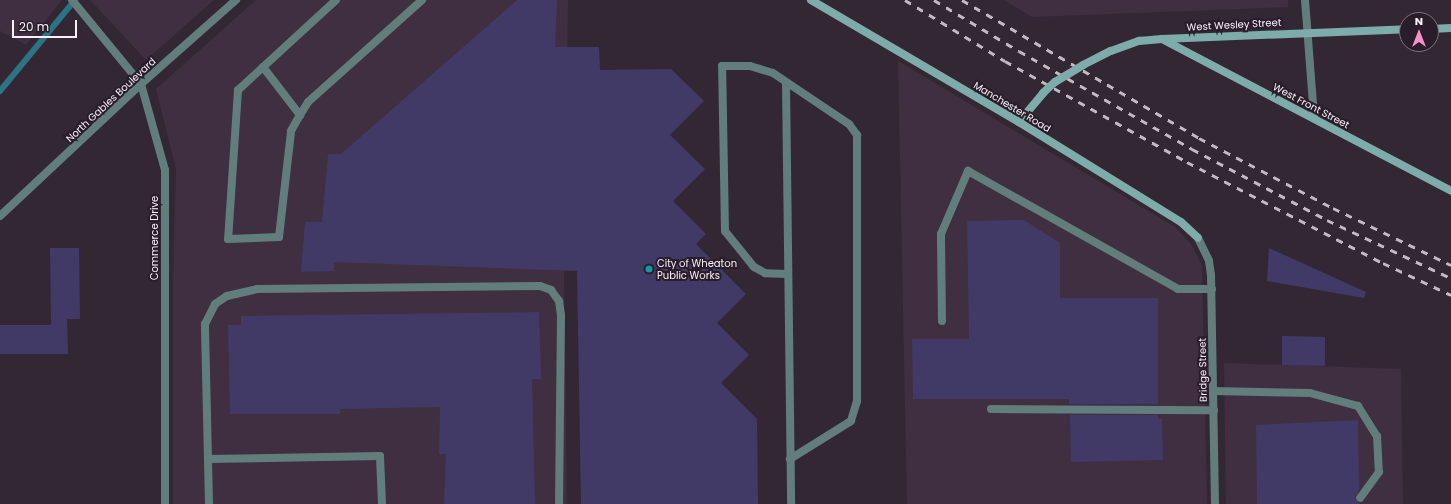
<!DOCTYPE html>
<html>
<head>
<meta charset="utf-8">
<style>
  body { margin:0 }
  #map { position:relative; width:1451px; height:504px; overflow:hidden; background:#342734; font-family:Poppins,sans-serif }
  div>[style] { position:absolute }
  .built>* { inset:0; background:#402e41 }
  .stream>* { height:6px; margin:-3px; padding:0 3px; transform-origin:3px; border-radius:3px; background:#2c7484 }
  .building>* { inset:0; background:#413a67 }
  .lane>* { height:8px; margin:-4px; padding:0 4px; transform-origin:4px; border-radius:4px; background:#617e7c }
  .street>* { height:8px; margin:-4px; padding:0 4px; transform-origin:4px; border-radius:4px; background:#617e7c }
  .secondary>* { height:8px; margin:-4px; padding:0 4px; transform-origin:4px; border-radius:4px; background:#7dacaa }
  .rail>* { height:3px; margin-top:-1.5px; transform-origin:0; background:repeating-linear-gradient(90deg,#c3bac4 0 7px,transparent 0 14px) }
  .secondary-bridge>* { height:8px; margin:-4px; padding:0 4px; transform-origin:4px; border-radius:4px; background:#7dacaa }
  .dots>* { width:11px; height:11px; translate:-50% -50%; box-sizing:border-box; border:2px solid #2a1d2a; border-radius:50% }
  span { translate:-50% -50%; white-space:nowrap; text-align:center; line-height:1.15; -webkit-text-stroke:4px #2a1d2a; paint-order:stroke }
  .street-label { font-size:10px; color:#f9f1fa }
  .poi-label { font-size:10px; color:#f9f1fa }
  .left { translate:0 -50%; text-align:left }
  .north { position:absolute; left:1399px; top:12px; width:40px; height:40px; box-sizing:border-box; background:#2a1d2a; border:1px solid #7d727d; border-radius:50%; rotate:0deg; font-size:11px; font-weight:700; line-height:16px; text-align:center; color:#f9f1fa }
  .north::after { content:''; display:block; margin:auto; width:14px; height:18px; background:#f98fc8; clip-path:polygon(50% 0,100% 100%,50% 72%,0 100%) }
  .scale { position:absolute; left:12px; top:20px; width:65px; height:18px; box-sizing:border-box; border:2px solid #f9f1fa; border-top:0; padding-left:5px; font-size:12px; line-height:14px; white-space:nowrap; color:#f9f1fa; -webkit-text-stroke:3px #2a1d2a; paint-order:stroke }
</style>
</head>
<body>
<div id="map">
  <div class="built">
    <i style="clip-path:polygon(0 0,62px 0,26px 45px,0 31px)"></i>
    <i style="clip-path:polygon(90px 0,214px 0,146px 60px)"></i>
    <i style="clip-path:polygon(256px 0,568px 0,564px 272px,567px 504px,173px 504px,173px 278px,176px 169px,156px 89px)"></i>
    <i style="clip-path:polygon(1004px 0,1288px 0,1288px 7px,1032px 17px)"></i>
    <i style="clip-path:polygon(898px 61px,1175px 227px,1191px 244px,1202px 265px,1207px 504px,907px 504px)"></i>
    <i style="clip-path:polygon(1224px 363px,1401px 369px,1403px 504px,1226px 504px)"></i>
  </div>
  <div class="stream">
    <i style="left:0;top:91px;width:118px;rotate:-50.5deg"></i>
  </div>
  <div class="building">
    <i style="clip-path:polygon(517px 0,557px 0,555px 47px,599px 47px,600px 70px,671px 69px,704px 101px,670px 135px,705px 169px,673px 201px,706px 234px,696px 244px,746px 294px,717px 323px,749px 355px,721px 383px,757px 419px,758px 504px,581px 504px,577px 271px,334px 262px,334px 271px,301px 272px,305px 222px,322px 222px,328px 154px,341px 154px)"></i>
    <i style="clip-path:polygon(1024px 220px,1060px 243px,1060px 298px,1158px 298px,1158px 404px,1069px 404px,1069px 399px,913px 399px,912px 339px,969px 339px,967px 221px)"></i>
    <i style="clip-path:polygon(50px 248px,79px 248px,80px 319px,67px 319px,68px 354px,0 354px,0 325px,51px 325px)"></i>
    <i style="clip-path:polygon(1269px 248px,1366px 292px,1364px 298px,1267px 281px)"></i>
    <i style="clip-path:polygon(539px 312px,541px 379px,532px 379px,535px 504px,444px 504px,446px 454px,439px 454px,440px 407px,340px 409px,340px 414px,230px 414px,228px 325px,241px 325px,241px 316px)"></i>
    <i style="clip-path:polygon(1282px 336px,1325px 337px,1325px 366px,1282px 365px)"></i>
    <i style="clip-path:polygon(1070px 415px,1158px 415px,1158px 419px,1162px 419px,1163px 460px,1071px 462px)"></i>
    <i style="clip-path:polygon(1358px 420px,1359px 490px,1355px 498px,1360px 504px,1257px 504px,1256px 425px)"></i>
  </div>
  <div class="lane">
    <i style="left:336px;top:0;width:133px;rotate:137.4deg"></i>
    <i style="left:238px;top:90px;width:149px;rotate:93.8deg"></i>
    <i style="left:228px;top:239px;width:51px;rotate:-2.2deg"></i>
    <i style="left:279px;top:237px;width:107px;rotate:-83.5deg"></i>
    <i style="left:291px;top:131px;width:18px;rotate:-61deg"></i>
    <i style="left:300px;top:115px;width:15px;rotate:-58deg"></i>
    <i style="left:308px;top:102px;width:153px;rotate:-41.8deg"></i>
    <i style="left:263px;top:67px;width:61px;rotate:52.4deg"></i>
    <i style="left:786px;top:83px;width:421px;rotate:89.3deg"></i>
    <i style="left:788px;top:274px;width:23px;rotate:-178deg"></i>
    <i style="left:765px;top:273px;width:13px;rotate:-151deg"></i>
    <i style="left:754px;top:267px;width:46px;rotate:-128.9deg"></i>
    <i style="left:725px;top:231px;width:165px;rotate:-91deg"></i>
    <i style="left:722px;top:66px;width:28px"></i>
    <i style="left:750px;top:66px;width:24px;rotate:17deg"></i>
    <i style="left:773px;top:73px;width:92px;rotate:33.9deg"></i>
    <i style="left:849px;top:124px;width:14px;rotate:54deg"></i>
    <i style="left:857px;top:135px;width:266px;rotate:90deg"></i>
    <i style="left:857px;top:401px;width:21px;rotate:107deg"></i>
    <i style="left:851px;top:421px;width:72px;rotate:148.1deg"></i>
    <i style="left:942px;top:321px;width:87px;rotate:-90.7deg"></i>
    <i style="left:941px;top:234px;width:69px;rotate:-66.8deg"></i>
    <i style="left:968px;top:171px;width:241px;rotate:29.3deg"></i>
    <i style="left:1178px;top:289px;width:34px"></i>
    <i style="left:1213px;top:391px;width:97px;rotate:1.2deg"></i>
    <i style="left:1310px;top:393px;width:50px;rotate:15.2deg"></i>
    <i style="left:1358px;top:406px;width:36px;rotate:58deg"></i>
    <i style="left:1377px;top:436px;width:36px;rotate:87deg"></i>
    <i style="left:1379px;top:472px;width:32px;rotate:126deg"></i>
    <i style="left:991px;top:409px;width:223px;rotate:0.3deg"></i>
    <i style="left:208px;top:459px;width:172px;rotate:-1deg"></i>
    <i style="left:380px;top:456px;width:48px;rotate:87.6deg"></i>
    <i style="left:209px;top:504px;width:180px;rotate:-91.3deg"></i>
    <i style="left:205px;top:324px;width:22px;rotate:-63deg"></i>
    <i style="left:215px;top:304px;width:14px;rotate:-34deg"></i>
    <i style="left:227px;top:296px;width:31px;rotate:-13deg"></i>
    <i style="left:257px;top:289px;width:283px;rotate:-0.6deg"></i>
    <i style="left:540px;top:286px;width:12px;rotate:20deg"></i>
    <i style="left:551px;top:290px;width:14px;rotate:54deg"></i>
    <i style="left:559px;top:301px;width:14px;rotate:82deg"></i>
    <i style="left:561px;top:315px;width:189px;rotate:90.6deg"></i>
  </div>
  <div class="street">
    <i style="left:72px;top:0;width:109px;rotate:50.6deg"></i>
    <i style="left:141px;top:84px;width:89px;rotate:74.4deg"></i>
    <i style="left:165px;top:170px;width:334px;rotate:90deg"></i>
    <i style="left:1305px;top:0;width:118px;rotate:85.6deg"></i>
    <i style="left:0;top:216px;width:193px;rotate:-43.1deg"></i>
    <i style="left:141px;top:84px;width:127px;rotate:-41.5deg"></i>
    <i style="left:1198px;top:238px;width:25px;rotate:64deg"></i>
    <i style="left:1209px;top:261px;width:14px;rotate:82deg"></i>
    <i style="left:1211px;top:275px;width:229px;rotate:89deg"></i>
  </div>
  <div class="secondary">
    <i style="left:811px;top:0;width:241px;rotate:30.4deg"></i>
    <i style="left:1019px;top:122px;width:190px;rotate:31.7deg"></i>
    <i style="left:1181px;top:222px;width:23px;rotate:43deg"></i>
    <i style="left:1431px;top:29px;width:20px;rotate:-3deg"></i>
    <i style="left:1162px;top:39px;width:327px;rotate:27.7deg"></i>
    <i style="left:1111px;top:51px;width:30px;rotate:-20deg"></i>
    <i style="left:1139px;top:41px;width:23px;rotate:-5deg"></i>
    <i style="left:1162px;top:39px;width:245px;rotate:-2.3deg"></i>
    <i style="left:1019px;top:122px;width:38px;rotate:-50deg"></i>
  </div>
  <div class="rail">
    <i style="left:905px;top:0;width:117px;rotate:31.4deg"></i>
    <i style="left:1005px;top:61px;width:208px;rotate:29deg"></i>
    <i style="left:1187px;top:162px;width:220px;rotate:27.3deg"></i>
    <i style="left:1383px;top:263px;width:75px;rotate:25.2deg"></i>
    <i style="left:934px;top:0;width:99px;rotate:31deg"></i>
    <i style="left:1019px;top:51px;width:199px;rotate:29.5deg"></i>
    <i style="left:1192px;top:149px;width:153px;rotate:27.7deg"></i>
    <i style="left:1327px;top:220px;width:137px;rotate:25.1deg"></i>
    <i style="left:962px;top:0;width:274px;rotate:30.2deg"></i>
    <i style="left:1199px;top:138px;width:151px;rotate:27.6deg"></i>
    <i style="left:1333px;top:208px;width:131px;rotate:25.8deg"></i>
  </div>
  <div class="secondary-bridge">
    <i style="left:1043px;top:93px;width:16px;rotate:-43deg"></i>
    <i style="left:1055px;top:82px;width:33px;rotate:-31deg"></i>
    <i style="left:1083px;top:65px;width:31px;rotate:-27deg"></i>
  </div>
  <div class="dots">
    <i style="left:649px;top:269px;background:#0f9aa8"></i>
  </div>
  <div class="street-label">
    <span style="left:1234px;top:25px;rotate:-3deg">West Wesley Street</span>
    <span style="left:111px;top:100px;rotate:-43deg">North Gables Boulevard</span>
    <span style="left:1311px;top:106px;rotate:28deg">West Front Street</span>
    <span style="left:1012px;top:107px;rotate:31deg">Manchester Road</span>
    <span style="left:155px;top:238px;rotate:-90deg">Commerce Drive</span>
    <span style="left:1203px;top:370px;rotate:-91deg">Bridge Street</span>
  </div>
  <div class="poi-label">
    <span class="left" style="left:657px;top:269px">City of Wheaton<br>Public Works</span>
  </div>
  <div class="north">N</div>
  <div class="scale">20 m</div>
</div>
</body>
</html>
